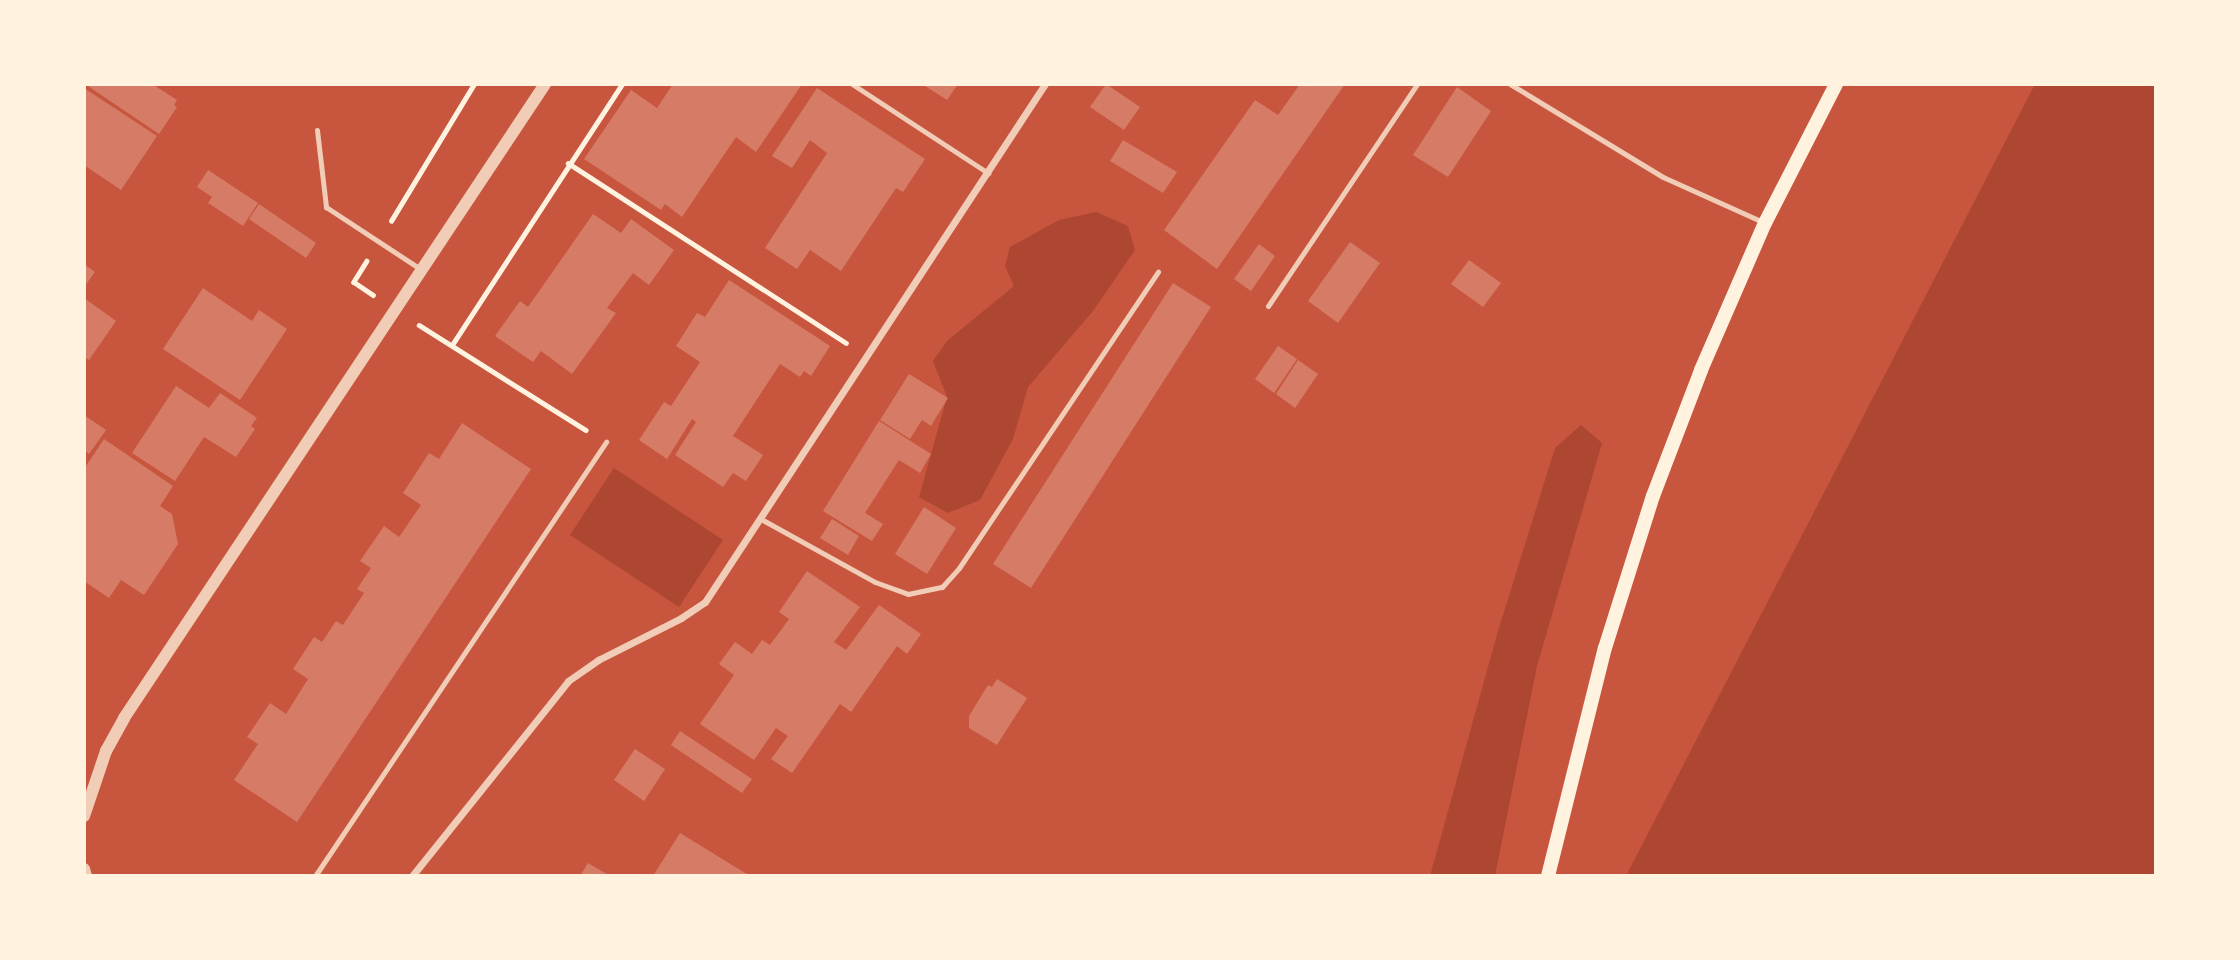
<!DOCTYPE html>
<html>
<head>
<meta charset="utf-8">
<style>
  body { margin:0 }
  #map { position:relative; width:2240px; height:960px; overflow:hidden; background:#c8553d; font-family:"Exo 2",sans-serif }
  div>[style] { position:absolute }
  .green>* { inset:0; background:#ae4732 }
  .building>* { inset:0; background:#d67c66 }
  .path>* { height:4.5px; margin:-2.25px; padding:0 2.25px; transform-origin:2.25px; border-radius:2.25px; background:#fff3e0 }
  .service>* { height:5px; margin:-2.5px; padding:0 2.5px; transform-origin:2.5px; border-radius:2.5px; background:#f1ccb7 }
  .minor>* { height:7px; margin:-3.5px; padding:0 3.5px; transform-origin:3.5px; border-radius:3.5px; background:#f1ccb7 }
  .tertiary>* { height:12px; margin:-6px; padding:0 6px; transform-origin:6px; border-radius:6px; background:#f1ccb7 }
  .secondary>* { height:14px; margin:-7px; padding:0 7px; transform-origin:7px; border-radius:7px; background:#fff3e0 }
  span { translate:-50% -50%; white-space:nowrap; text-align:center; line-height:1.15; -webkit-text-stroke:7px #fff3e0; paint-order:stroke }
  .frame { position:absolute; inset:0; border:86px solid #fff3e0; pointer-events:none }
</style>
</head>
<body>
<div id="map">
  <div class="green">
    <i style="clip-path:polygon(2035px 84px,2156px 84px,2156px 876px,1626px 876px)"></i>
    <i style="clip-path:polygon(1096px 212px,1128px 226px,1135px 250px,1093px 311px,1028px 387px,1013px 439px,980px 500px,948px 513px,919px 497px,947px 397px,933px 361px,947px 341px,1014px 286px,1005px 266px,1010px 247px,1059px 220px)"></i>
    <i style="clip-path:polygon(1581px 425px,1602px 443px,1537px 666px,1495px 876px,1430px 876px,1498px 631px,1555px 448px)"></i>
    <i style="clip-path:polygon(614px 468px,723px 540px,679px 607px,570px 535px)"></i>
  </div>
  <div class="building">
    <i style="clip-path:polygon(85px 84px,152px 84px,177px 100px,174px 105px,177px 107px,159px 134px)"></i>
    <i style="clip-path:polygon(673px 84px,802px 84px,756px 152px,736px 137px,682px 217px,665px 204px,661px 210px,584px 159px,631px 90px,657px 108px)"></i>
    <i style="clip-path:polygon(922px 84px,958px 84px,947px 100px)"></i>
    <i style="clip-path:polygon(1106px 84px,1140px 107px,1124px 130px,1090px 107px)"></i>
    <i style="clip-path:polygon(1300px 84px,1345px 84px,1217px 269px,1164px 230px,1255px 100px,1278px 115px)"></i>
    <i style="clip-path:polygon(1457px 87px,1491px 111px,1448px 177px,1413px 155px)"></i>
    <i style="clip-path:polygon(84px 88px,157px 136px,121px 190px,84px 165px)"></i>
    <i style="clip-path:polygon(817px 88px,925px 159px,903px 192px,896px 188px,841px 271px,810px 250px,797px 269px,765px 248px,827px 153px,810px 140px,792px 168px,772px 156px)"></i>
    <i style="clip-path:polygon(1123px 140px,1177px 172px,1163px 193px,1110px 161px)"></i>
    <i style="clip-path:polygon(208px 170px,258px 203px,243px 226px,208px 203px,212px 197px,197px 187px)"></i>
    <i style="clip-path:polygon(259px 204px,316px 243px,306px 258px,249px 219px)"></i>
    <i style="clip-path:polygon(593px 214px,621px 233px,631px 219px,674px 250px,649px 285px,633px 273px,607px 308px,616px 313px,572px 374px,541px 351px,533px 362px,495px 336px,520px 301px,528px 307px)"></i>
    <i style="clip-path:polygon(1350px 242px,1380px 263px,1338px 323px,1308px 301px)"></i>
    <i style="clip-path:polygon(1259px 244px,1275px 256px,1251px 291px,1234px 279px)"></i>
    <i style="clip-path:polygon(1469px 260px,1501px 283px,1483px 307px,1451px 284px)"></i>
    <i style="clip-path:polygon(84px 264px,95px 272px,84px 287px)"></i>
    <i style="clip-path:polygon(729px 280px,830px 346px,811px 376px,804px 371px,800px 377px,780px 364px,733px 436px,763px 455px,746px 481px,733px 473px,723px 487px,675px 455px,696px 422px,692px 419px,667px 459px,639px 440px,664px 402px,671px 406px,700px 362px,676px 346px,697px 313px,705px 317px)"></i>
    <i style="clip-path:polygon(1173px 283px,1211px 307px,1031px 588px,993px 564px)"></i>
    <i style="clip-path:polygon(203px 288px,252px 321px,259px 310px,287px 329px,240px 400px,163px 349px)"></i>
    <i style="clip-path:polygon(84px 298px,116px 321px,89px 360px,84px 357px)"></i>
    <i style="clip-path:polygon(1278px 346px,1297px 359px,1274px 393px,1255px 379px)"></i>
    <i style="clip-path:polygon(1298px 360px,1318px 374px,1295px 408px,1276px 394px)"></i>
    <i style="clip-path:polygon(909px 374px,948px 398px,931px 426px,922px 420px,910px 439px,880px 420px)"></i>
    <i style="clip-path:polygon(176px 386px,209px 408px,220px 393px,257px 418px,251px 426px,255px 429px,236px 457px,204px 437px,175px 481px,132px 453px)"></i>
    <i style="clip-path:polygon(84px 415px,106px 430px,89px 454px,84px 450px)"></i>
    <i style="clip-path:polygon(879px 421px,931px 454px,920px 473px,899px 460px,865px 513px,883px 524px,872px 541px,823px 511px)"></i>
    <i style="clip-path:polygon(462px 423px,531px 469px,297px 822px,234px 780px,258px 744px,247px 737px,270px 703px,286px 714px,308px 679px,293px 669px,314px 637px,322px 642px,336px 621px,343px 625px,364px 593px,357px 589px,371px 568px,360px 561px,384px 526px,399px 537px,421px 505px,403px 493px,429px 453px,439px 459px)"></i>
    <i style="clip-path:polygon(104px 439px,173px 486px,160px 506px,172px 514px,178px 544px,144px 595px,121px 580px,109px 598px,84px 581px,84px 469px)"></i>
    <i style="clip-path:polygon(924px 507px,956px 528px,927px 574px,895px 554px)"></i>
    <i style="clip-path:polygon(832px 519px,859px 536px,848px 555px,820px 538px)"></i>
    <i style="clip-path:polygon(807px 571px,860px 607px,834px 642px,846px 650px,879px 605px,921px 634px,907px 654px,897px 646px,851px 712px,840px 704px,792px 773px,771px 759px,788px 736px,776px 728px,754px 760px,700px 724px,734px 675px,719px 664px,735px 642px,752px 654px,762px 640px,770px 645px,789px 619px,779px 612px)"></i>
    <i style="clip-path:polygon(997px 679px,1027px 698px,997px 745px,969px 728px,969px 716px,988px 685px,992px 687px)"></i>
    <i style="clip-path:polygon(680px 731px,752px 779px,742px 793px,671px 745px)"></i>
    <i style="clip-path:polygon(635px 749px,665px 769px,644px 801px,614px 780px)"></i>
    <i style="clip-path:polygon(680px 833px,750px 876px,653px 876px)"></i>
    <i style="clip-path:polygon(588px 863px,610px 876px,580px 876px)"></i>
  </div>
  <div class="path">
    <i style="left:568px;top:163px;width:331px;rotate:32.9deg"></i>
    <i style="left:391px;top:221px;width:160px;rotate:-58.8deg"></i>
    <i style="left:367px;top:261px;width:25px;rotate:122deg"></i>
    <i style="left:354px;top:282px;width:23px;rotate:34deg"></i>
    <i style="left:419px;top:325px;width:197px;rotate:32.2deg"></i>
    <i style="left:452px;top:345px;width:311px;rotate:-56.9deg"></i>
  </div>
  <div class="service">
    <i style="left:852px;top:84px;width:163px;rotate:33.2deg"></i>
    <i style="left:1510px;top:84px;width:179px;rotate:31.3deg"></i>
    <i style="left:1663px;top:177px;width:112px;rotate:24.3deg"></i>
    <i style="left:317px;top:130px;width:78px;rotate:83.3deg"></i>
    <i style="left:326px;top:207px;width:115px;rotate:33.3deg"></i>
    <i style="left:1268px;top:306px;width:267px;rotate:-56.1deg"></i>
    <i style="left:761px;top:519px;width:130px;rotate:28.9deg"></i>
    <i style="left:875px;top:582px;width:35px;rotate:20deg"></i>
    <i style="left:908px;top:594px;width:35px;rotate:-12deg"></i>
    <i style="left:942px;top:587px;width:25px;rotate:-48deg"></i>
    <i style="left:959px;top:568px;width:357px;rotate:-56.1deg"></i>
    <i style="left:315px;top:876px;width:523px;rotate:-56.16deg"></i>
  </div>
  <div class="minor">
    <i style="left:412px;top:876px;width:250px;rotate:-51.3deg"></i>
    <i style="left:568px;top:681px;width:37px;rotate:-35deg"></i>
    <i style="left:598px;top:660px;width:93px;rotate:-26.8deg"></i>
    <i style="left:681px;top:618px;width:29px;rotate:-34deg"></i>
    <i style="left:705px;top:602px;width:620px;rotate:-56.72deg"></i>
  </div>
  <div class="tertiary">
    <i style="left:84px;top:816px;width:69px;rotate:-71.3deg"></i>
    <i style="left:106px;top:751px;width:38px;rotate:-61deg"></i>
    <i style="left:124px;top:718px;width:761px;rotate:-56.41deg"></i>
    <i style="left:84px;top:869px;width:7px;rotate:74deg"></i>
  </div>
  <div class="secondary">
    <i style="left:1548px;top:876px;width:235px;rotate:-76deg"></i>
    <i style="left:1605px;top:648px;width:159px;rotate:-72.5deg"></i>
    <i style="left:1653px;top:496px;width:135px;rotate:-69.1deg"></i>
    <i style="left:1701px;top:370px;width:160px;rotate:-66.5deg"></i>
    <i style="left:1765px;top:223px;width:156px;rotate:-62.9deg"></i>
  </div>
  <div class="frame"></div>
</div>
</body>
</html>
